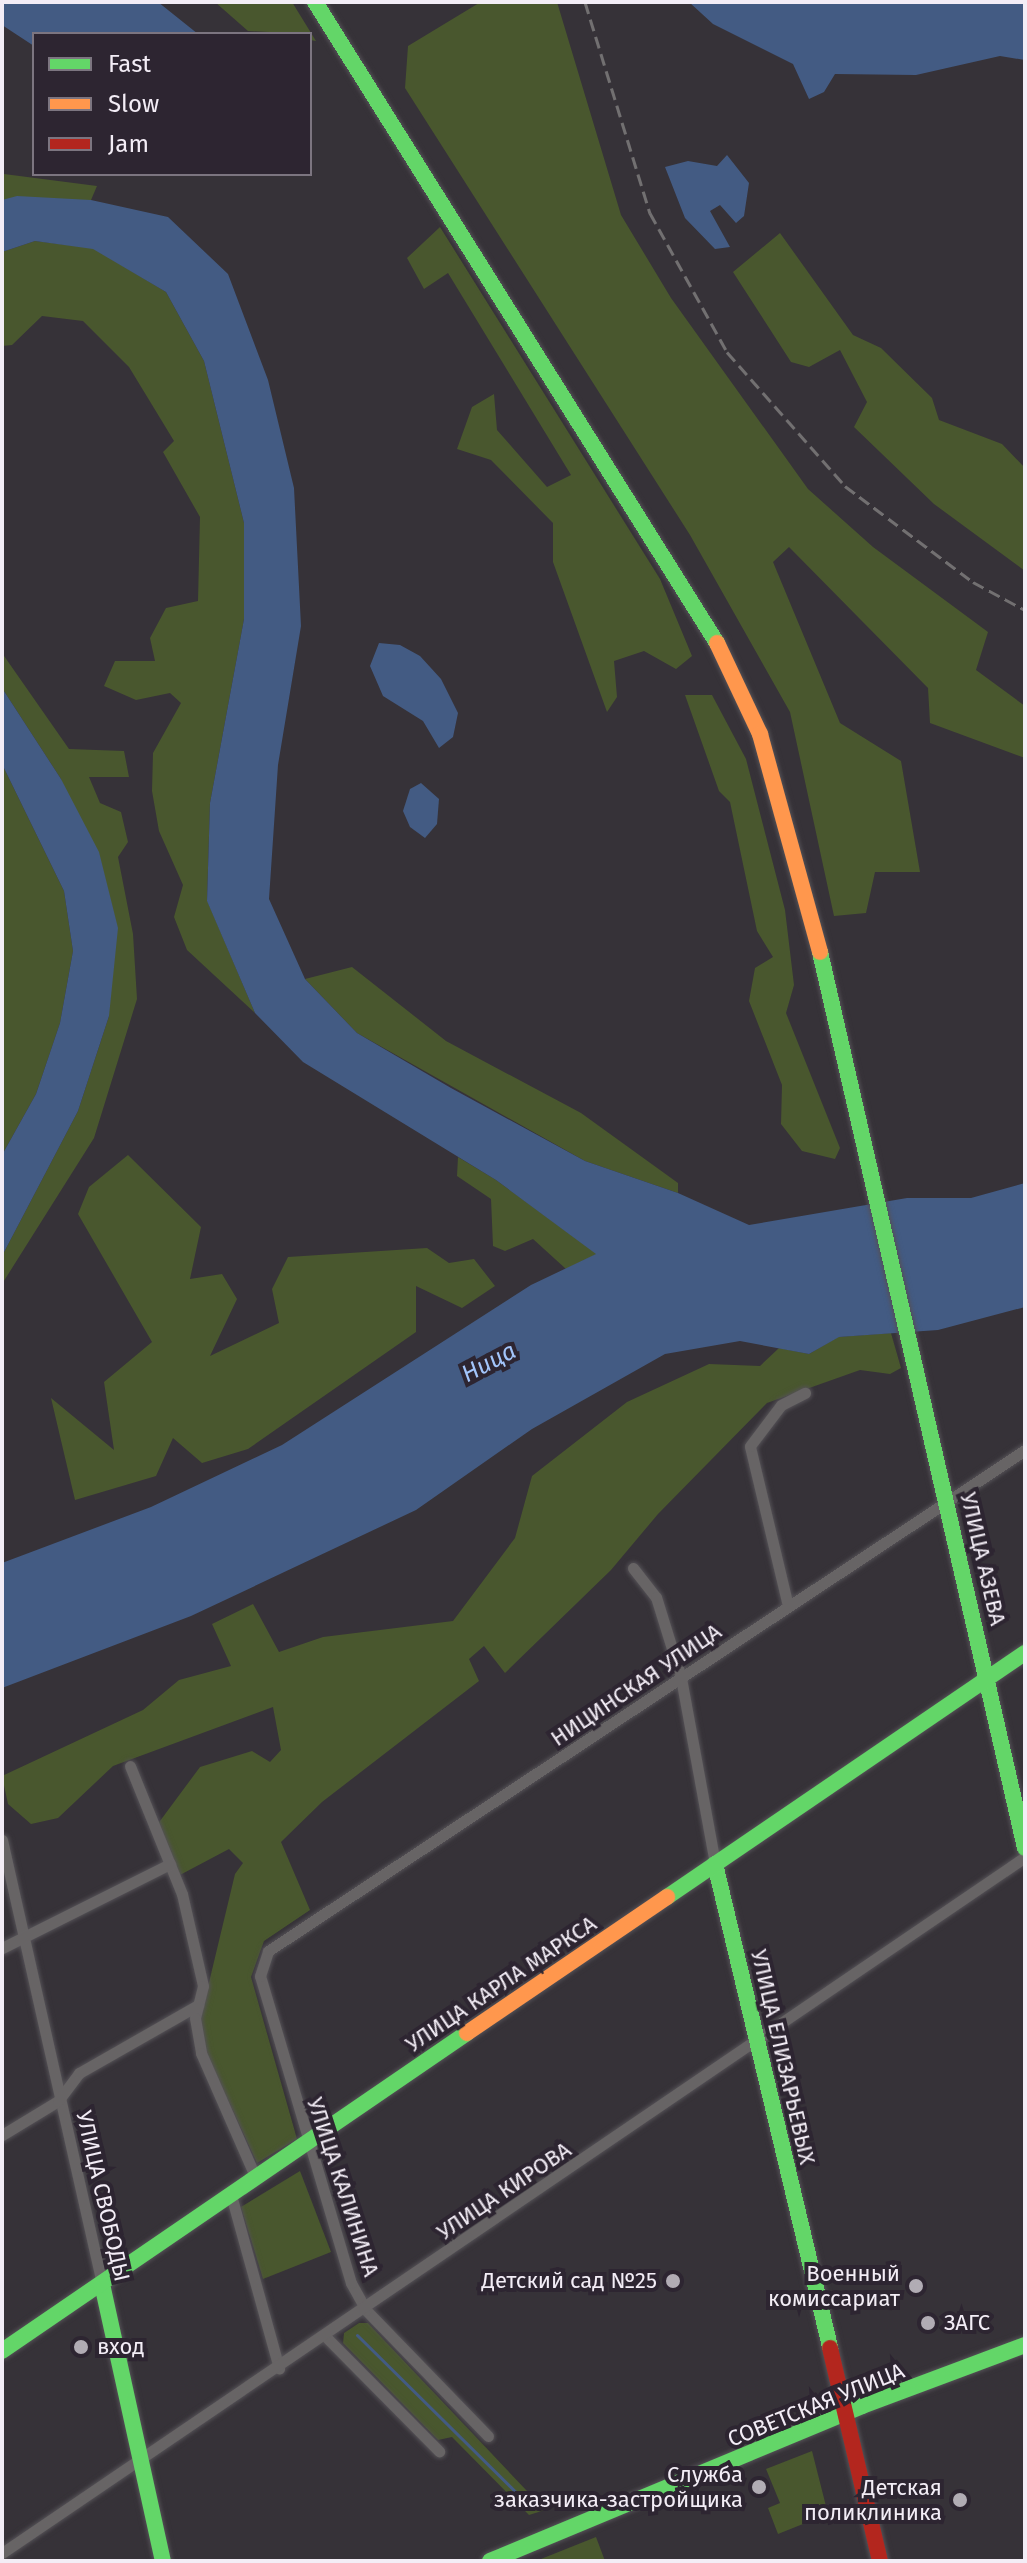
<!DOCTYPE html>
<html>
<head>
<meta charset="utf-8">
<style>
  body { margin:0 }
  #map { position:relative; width:1027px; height:2563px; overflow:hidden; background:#363238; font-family:"Fira Sans",sans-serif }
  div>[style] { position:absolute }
  .green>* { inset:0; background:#49572e }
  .water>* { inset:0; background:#435b83 }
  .stream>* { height:3px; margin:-1.5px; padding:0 1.5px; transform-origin:1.5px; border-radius:1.5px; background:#435b83 }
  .roads { filter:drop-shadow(0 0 2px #545156) drop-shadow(0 0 2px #545156) }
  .street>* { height:11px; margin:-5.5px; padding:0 5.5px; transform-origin:5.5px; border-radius:5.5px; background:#676465 }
  .fast>* { height:16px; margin:-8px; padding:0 8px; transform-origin:8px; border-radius:8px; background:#63d668 }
  .slow>* { height:16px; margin:-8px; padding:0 8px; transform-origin:8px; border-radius:8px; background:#ff974d }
  .jam>* { height:16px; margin:-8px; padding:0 8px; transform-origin:8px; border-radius:8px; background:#b3261e }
  .rail>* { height:3px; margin-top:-1.5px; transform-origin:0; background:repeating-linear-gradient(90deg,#727071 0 12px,transparent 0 18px) }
  .dots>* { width:22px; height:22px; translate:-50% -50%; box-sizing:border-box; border:4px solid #2d2531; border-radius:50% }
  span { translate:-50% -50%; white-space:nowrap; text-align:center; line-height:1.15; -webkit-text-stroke:8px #2d2531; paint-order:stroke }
  .street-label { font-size:22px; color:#f3edf6 }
  .poi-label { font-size:22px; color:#f3edf6 }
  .right { translate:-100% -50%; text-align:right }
  .left { translate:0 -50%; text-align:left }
  .water-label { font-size:24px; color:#a3c5fb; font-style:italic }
  .frame { position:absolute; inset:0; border:4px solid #f3edf6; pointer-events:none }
  .legend { position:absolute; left:32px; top:32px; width:280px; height:144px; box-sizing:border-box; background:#2d2531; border:2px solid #7c7580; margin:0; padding:10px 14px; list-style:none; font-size:24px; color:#f3edf6 }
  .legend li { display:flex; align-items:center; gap:16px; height:40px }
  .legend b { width:40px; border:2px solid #7c7580 }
</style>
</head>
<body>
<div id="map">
  <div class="green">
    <i style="clip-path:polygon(215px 2px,292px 2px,316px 41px,310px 40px,310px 34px,248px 31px)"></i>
    <i style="clip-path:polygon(557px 2px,621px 215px,671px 298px,808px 489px,873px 547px,988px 632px,976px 670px,1025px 706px,1025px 758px,930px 723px,928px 688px,789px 547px,773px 562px,840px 723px,901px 761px,920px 872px,875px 872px,866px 913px,834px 916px,790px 712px,690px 535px,405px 88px,408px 46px,479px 3px)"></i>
    <i style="clip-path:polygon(4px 174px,97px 186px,91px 200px,2px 200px)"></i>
    <i style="clip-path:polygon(440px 227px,660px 579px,692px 656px,676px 669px,644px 651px,614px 661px,617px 697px,607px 712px,553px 562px,553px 523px,491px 460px,457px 449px,472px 407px,494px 394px,497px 430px,547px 487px,571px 475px,448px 273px,424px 289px,407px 258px)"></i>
    <i style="clip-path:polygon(780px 233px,853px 335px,881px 348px,932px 398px,939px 420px,1002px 444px,1025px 468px,1025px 571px,934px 504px,854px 427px,867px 402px,840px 350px,809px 367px,791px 362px,733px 272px)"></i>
    <i style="clip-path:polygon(35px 241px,93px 248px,166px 292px,204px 361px,244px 523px,244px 619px,210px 803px,207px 900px,255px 1013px,187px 950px,174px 917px,183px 885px,159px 831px,152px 791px,153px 753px,181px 703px,170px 693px,136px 700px,104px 686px,115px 661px,155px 661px,150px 638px,166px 608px,198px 601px,200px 517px,163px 452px,174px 441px,129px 367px,83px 321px,42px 316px,12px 345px,2px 346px,2px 252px)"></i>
    <i style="clip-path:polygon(2px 653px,69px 749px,124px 751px,129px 777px,89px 777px,100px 803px,121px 812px,128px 842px,118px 857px,133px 934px,137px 999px,94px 1138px,2px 1284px,2px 1256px,78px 1111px,109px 1016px,61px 779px,2px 688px)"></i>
    <i style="clip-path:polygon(685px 695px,712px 695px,746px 759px,785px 910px,794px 985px,786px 1013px,840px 1148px,835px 1159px,802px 1151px,781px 1124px,782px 1085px,749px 1001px,755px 968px,773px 957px,757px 931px,730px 802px,719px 791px)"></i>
    <i style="clip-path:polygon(2px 764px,64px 891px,73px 951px,60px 1023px,36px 1094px,2px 1155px)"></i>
    <i style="clip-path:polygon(352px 967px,446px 1041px,581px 1113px,678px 1183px,678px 1193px,585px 1161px,357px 1033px,305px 979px)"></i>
    <i style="clip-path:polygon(128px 1155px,201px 1227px,190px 1279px,222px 1274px,237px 1299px,210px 1356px,279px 1323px,272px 1289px,288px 1257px,427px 1248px,449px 1263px,474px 1259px,495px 1286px,462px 1308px,416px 1286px,416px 1332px,248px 1449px,202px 1463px,173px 1438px,156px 1476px,75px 1500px,51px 1398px,114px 1450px,104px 1382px,152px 1342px,78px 1214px,89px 1187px)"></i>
    <i style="clip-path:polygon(458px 1157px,496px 1180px,597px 1254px,566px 1269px,533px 1239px,505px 1251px,493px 1246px,491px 1199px,457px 1176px)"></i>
    <i style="clip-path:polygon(891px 1333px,901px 1368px,890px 1374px,860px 1370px,767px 1403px,658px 1514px,611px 1570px,505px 1673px,484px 1646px,469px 1659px,479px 1681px,322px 1802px,281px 1842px,310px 1910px,264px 1941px,251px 1977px,297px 2139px,257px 2163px,205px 2050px,200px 2020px,235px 1874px,243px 1863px,229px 1849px,178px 1876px,157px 1825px,200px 1767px,252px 1751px,270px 1762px,281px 1750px,273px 1707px,113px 1766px,58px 1818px,31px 1824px,8px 1804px,2px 1776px,143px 1710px,179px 1680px,231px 1666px,212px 1624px,253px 1604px,279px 1652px,323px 1637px,453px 1621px,515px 1538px,532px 1476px,627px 1402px,709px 1364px,760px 1366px,779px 1348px,809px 1354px,838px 1337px)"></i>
    <i style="clip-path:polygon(300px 2171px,331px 2252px,263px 2279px,241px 2207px)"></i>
    <i style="clip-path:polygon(359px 2323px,368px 2323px,545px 2510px,529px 2515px,452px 2437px,438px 2440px,343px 2343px,344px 2333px)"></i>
    <i style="clip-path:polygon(812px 2451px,828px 2514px,778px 2534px,768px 2508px,780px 2503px,766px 2469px)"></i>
    <i style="clip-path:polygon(596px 2537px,605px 2561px,536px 2561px)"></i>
  </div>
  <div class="water">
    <i style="clip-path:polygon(2px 2px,158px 2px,198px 34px,34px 34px,34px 46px,2px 25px)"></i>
    <i style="clip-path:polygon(689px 2px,1025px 2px,1025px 60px,1000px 56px,916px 75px,835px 74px,824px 92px,809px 99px,793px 64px,713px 24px)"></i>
    <i style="clip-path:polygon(727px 155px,749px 183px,744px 216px,736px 223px,720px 205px,710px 211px,730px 247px,715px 249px,685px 218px,665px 167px,688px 161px,717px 166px)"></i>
    <i style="clip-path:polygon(17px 196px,91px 200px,168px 217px,228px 274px,268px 380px,294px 488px,301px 626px,278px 765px,269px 899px,305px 979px,357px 1033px,451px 1088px,585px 1161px,678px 1193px,749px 1225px,907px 1198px,971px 1198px,1025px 1183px,1025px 1307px,938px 1330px,839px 1337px,809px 1354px,740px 1341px,665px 1354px,532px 1429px,416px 1510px,191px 1616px,2px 1688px,2px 1563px,151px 1507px,282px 1445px,531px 1285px,596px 1254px,496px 1180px,303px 1062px,255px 1013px,207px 901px,210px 803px,244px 619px,244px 523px,204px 361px,166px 292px,93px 249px,35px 241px,2px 252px,2px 200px)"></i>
    <i style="clip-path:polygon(379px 643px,400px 645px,420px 656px,441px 679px,458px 713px,453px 737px,439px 748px,423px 721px,383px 696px,370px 666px)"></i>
    <i style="clip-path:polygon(2px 688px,61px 779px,99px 852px,118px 928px,109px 1016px,78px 1111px,2px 1256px,2px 1155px,36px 1094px,60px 1023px,73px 951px,64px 891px,2px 764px)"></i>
    <i style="clip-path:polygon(421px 783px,439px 799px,437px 824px,425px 838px,410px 827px,403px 811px,410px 789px)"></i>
  </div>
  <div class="stream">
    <i style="left:357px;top:2335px;width:247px;rotate:44.7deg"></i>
  </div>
  <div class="roads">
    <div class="street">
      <i style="left:633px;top:1568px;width:37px;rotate:52deg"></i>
      <i style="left:656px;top:1597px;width:85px;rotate:72.8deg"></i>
      <i style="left:681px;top:1678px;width:189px;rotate:79.6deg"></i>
      <i style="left:788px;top:1606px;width:164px;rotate:-103.4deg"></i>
      <i style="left:750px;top:1446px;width:51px;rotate:-52.9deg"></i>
      <i style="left:781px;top:1405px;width:27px;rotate:-27deg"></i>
      <i style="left:130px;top:1766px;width:138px;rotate:67.9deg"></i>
      <i style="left:182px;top:1894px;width:94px;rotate:77.1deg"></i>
      <i style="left:203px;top:1986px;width:33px;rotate:104deg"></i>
      <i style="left:195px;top:2018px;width:36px;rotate:80deg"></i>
      <i style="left:201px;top:2053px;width:137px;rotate:66.3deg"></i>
      <i style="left:2px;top:1840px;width:455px;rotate:77.3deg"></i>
      <i style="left:2px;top:1948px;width:188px;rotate:-26.6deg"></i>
      <i style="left:2px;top:2135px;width:66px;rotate:-31.3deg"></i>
      <i style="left:58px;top:2101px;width:35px;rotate:-53deg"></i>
      <i style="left:79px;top:2073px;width:137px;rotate:-29.7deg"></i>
      <i style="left:231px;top:2195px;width:180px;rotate:74.5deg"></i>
      <i style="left:326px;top:2337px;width:161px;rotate:45.3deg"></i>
      <i style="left:488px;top:2436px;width:175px;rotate:-134.1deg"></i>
      <i style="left:366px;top:2310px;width:31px;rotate:-119deg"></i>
      <i style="left:351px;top:2283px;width:320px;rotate:-106.5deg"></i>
      <i style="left:260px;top:1976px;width:26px;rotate:-72deg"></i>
      <i style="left:268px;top:1951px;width:908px;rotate:-33.5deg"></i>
      <i style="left:2px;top:2553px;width:1237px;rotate:-34.23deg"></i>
    </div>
    <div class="fast">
      <i style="left:315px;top:2px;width:757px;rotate:57.91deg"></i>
      <i style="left:820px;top:952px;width:919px;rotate:77.11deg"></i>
      <i style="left:715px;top:1864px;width:497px;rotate:76.6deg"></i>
      <i style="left:667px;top:1897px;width:433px;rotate:-34.3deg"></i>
      <i style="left:102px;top:2284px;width:284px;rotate:77.6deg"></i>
      <i style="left:2px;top:2351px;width:563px;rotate:-34.37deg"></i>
      <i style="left:490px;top:2561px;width:403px;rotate:-22.6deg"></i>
      <i style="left:862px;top:2406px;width:174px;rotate:-20.5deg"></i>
    </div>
    <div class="slow">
      <i style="left:717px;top:643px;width:101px;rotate:64.7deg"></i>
      <i style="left:760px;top:734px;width:226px;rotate:74.6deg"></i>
      <i style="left:467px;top:2033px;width:242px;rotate:-34.2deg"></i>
    </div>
    <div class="jam">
      <i style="left:830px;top:2348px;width:219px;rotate:76.8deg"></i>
    </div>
  </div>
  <div class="rail">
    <i style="left:585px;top:2px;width:221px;rotate:72.9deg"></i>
    <i style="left:650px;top:213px;width:159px;rotate:61deg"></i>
    <i style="left:727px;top:352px;width:179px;rotate:48.6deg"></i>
    <i style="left:845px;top:486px;width:160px;rotate:36.9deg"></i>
    <i style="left:973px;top:582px;width:59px;rotate:28.3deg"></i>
  </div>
  <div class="dots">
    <i style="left:673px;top:2281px;background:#b1acb4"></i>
    <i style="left:916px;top:2286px;background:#b1acb4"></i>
    <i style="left:928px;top:2323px;background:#b1acb4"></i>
    <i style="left:81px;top:2347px;background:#b1acb4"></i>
    <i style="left:759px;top:2487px;background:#b1acb4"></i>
    <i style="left:960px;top:2500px;background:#b1acb4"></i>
  </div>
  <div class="street-label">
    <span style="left:983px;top:1559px;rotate:77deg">УЛИЦА АЗЕВА</span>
    <span style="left:636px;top:1685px;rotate:-34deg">НИЦИНСКАЯ УЛИЦА</span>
    <span style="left:501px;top:1984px;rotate:-34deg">УЛИЦА КАРЛА МАРКСА</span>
    <span style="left:783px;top:2057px;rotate:77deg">УЛИЦА ЕЛИЗАРЬЕВЫХ</span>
    <span style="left:343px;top:2187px;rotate:72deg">УЛИЦА КАЛИНИНА</span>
    <span style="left:504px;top:2191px;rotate:-34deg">УЛИЦА КИРОВА</span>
    <span style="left:103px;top:2196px;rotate:77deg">УЛИЦА СВОБОДЫ</span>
    <span style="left:816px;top:2405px;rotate:-22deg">СОВЕТСКАЯ УЛИЦА</span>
  </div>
  <div class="poi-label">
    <span class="right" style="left:900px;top:2286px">Военный<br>комиссариат</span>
    <span class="right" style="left:657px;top:2281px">Детский сад №25</span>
    <span class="left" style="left:944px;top:2323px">ЗАГС</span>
    <span class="left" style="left:97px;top:2347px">вход</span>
    <span class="right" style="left:743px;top:2487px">Служба<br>заказчика-застройщика</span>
    <span class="right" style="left:942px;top:2500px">Детская<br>поликлиника</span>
  </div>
  <div class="water-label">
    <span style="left:489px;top:1363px;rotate:-28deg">Ница</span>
  </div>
  <div class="frame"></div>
  <ul class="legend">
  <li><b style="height:10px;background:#63d668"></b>Fast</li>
  <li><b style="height:10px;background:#ff974d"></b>Slow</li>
  <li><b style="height:10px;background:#b3261e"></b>Jam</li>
  </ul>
</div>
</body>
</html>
